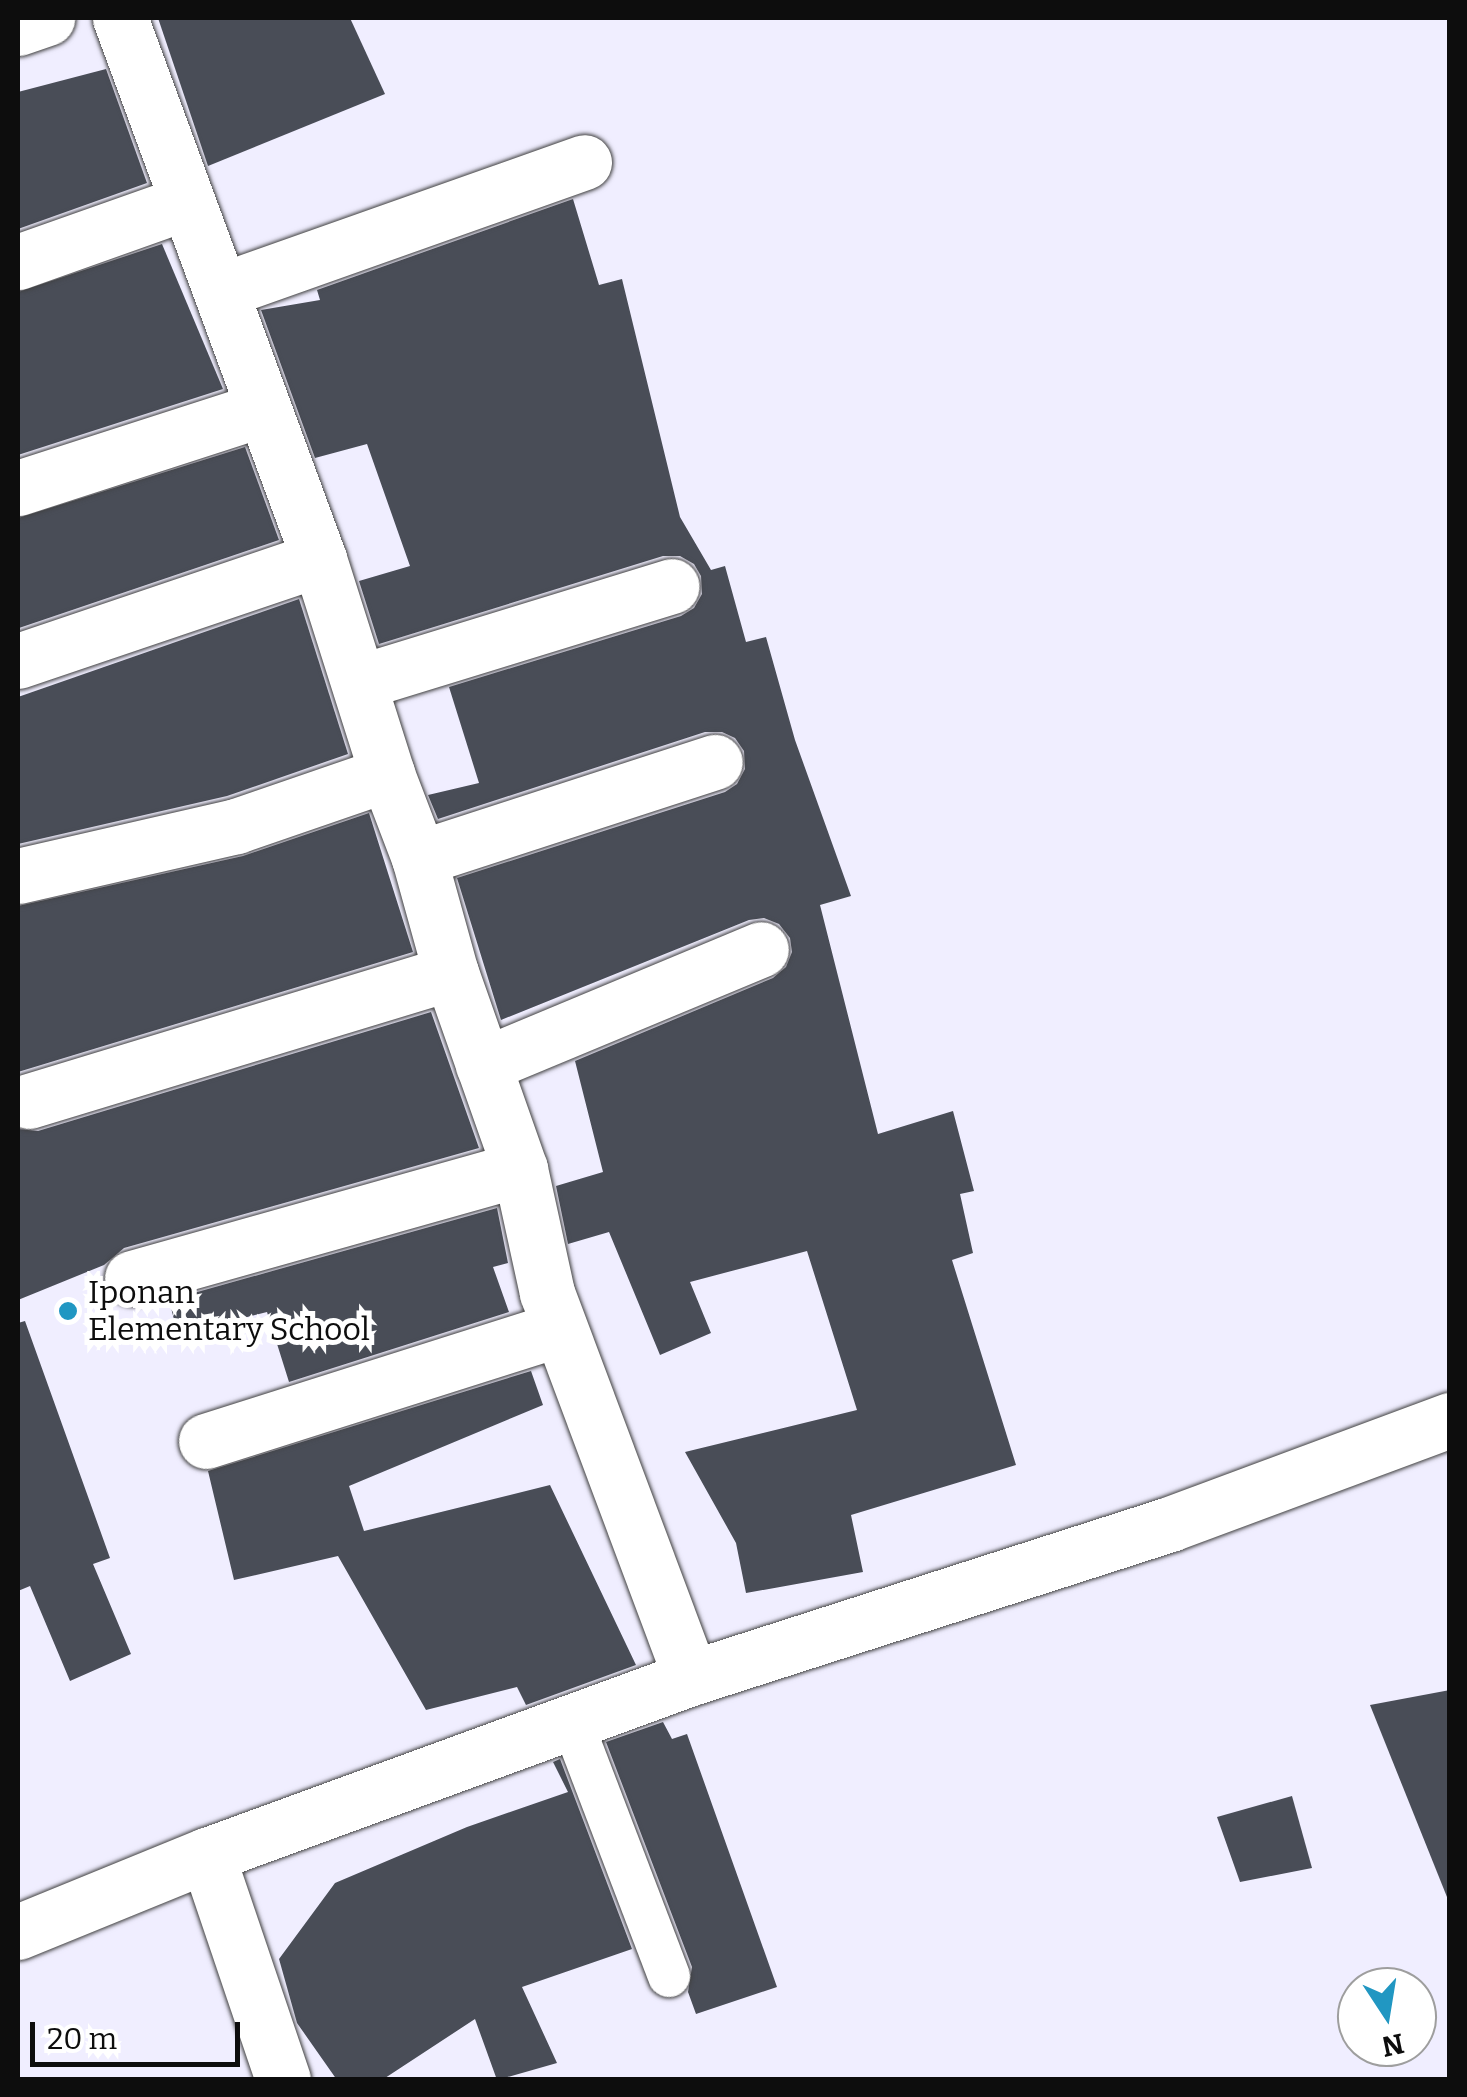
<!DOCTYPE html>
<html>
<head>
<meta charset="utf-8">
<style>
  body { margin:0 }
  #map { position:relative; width:1467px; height:2097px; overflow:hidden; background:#f0eeff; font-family:Bitter,serif }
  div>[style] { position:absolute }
  .building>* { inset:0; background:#494d57 }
  .roads { filter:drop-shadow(0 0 2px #404040) drop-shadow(0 0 2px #404040) }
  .lane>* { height:42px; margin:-21px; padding:0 21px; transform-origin:21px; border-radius:21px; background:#fff }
  .street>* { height:55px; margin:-27.5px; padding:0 27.5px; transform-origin:27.5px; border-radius:27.5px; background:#fff }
  .dots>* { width:28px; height:28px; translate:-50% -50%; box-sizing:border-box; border:5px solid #fff; border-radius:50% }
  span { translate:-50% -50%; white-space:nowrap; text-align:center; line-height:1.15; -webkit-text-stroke:10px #fff; paint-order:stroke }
  .poi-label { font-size:32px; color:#0d0d0d }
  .left { translate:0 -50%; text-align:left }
  .frame { position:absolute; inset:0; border:20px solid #0d0d0d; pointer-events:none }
  .north { position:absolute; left:1337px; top:1967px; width:100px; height:100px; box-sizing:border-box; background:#fff; border:2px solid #9e9e9e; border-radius:50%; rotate:168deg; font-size:28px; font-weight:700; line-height:40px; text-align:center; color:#0d0d0d }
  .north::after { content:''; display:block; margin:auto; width:35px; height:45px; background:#2197c2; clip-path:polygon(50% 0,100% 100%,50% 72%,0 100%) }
  .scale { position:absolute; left:30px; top:2022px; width:210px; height:45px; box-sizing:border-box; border:5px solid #0d0d0d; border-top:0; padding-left:12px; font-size:30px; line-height:35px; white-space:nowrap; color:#0d0d0d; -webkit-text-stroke:8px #fff; paint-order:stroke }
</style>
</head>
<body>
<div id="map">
  <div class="building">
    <i style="clip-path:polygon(158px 18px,350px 18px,385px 94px,208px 166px)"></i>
    <i style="clip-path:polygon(106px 69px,147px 183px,18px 229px,18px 92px)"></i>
    <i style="clip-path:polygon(573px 199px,599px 285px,622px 279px,680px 517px,711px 570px,725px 566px,746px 642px,766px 637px,795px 740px,851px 896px,820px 905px,878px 1134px,953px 1111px,974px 1191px,960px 1194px,973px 1253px,952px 1260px,1016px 1465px,851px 1515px,863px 1572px,746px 1593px,736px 1543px,685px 1452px,857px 1410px,807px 1251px,690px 1282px,711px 1333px,660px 1355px,609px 1232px,568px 1244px,556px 1186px,603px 1172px,575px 1061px,773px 978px,786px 967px,792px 952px,790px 938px,779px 924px,764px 918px,749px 920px,501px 1020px,457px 878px,725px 792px,737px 784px,745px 769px,744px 751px,735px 738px,722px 732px,705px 732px,438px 819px,428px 795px,479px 783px,449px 687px,681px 616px,694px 608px,702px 594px,701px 576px,694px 564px,680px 556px,663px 556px,379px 644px,359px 581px,410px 566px,367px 444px,315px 458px,261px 310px,320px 300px,317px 290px)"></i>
    <i style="clip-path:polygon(162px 244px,223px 389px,18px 455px,18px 292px)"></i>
    <i style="clip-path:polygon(245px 447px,279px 540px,19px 628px,18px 518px)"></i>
    <i style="clip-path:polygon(299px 599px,348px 754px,227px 796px,18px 844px,18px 697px)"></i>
    <i style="clip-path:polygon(369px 813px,413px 952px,18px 1072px,18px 906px,243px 856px)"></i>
    <i style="clip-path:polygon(431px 1012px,479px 1148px,124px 1248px,104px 1265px,18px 1300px,18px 1129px,38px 1131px)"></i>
    <i style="clip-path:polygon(497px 1208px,508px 1263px,493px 1267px,509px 1312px,289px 1382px,267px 1312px,178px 1335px,169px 1300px)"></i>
    <i style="clip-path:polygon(25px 1321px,110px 1558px,93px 1564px,131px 1654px,70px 1681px,30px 1586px,18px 1591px,18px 1323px)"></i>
    <i style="clip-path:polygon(531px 1371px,543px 1405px,349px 1486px,364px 1531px,550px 1485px,636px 1665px,526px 1705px,517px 1687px,426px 1710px,338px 1556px,234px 1580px,208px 1471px)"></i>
    <i style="clip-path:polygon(1450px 1690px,1450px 1896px,1447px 1897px,1370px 1705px)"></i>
    <i style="clip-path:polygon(663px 1722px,672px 1739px,687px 1734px,777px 1987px,696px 2014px,688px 1992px,692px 1967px,606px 1742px)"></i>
    <i style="clip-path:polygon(560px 1759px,632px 1949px,522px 1987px,557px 2063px,497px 2080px,475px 2019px,382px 2080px,337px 2080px,297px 2023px,279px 1959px,335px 1883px,467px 1827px,568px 1792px,553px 1762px)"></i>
    <i style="clip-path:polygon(1292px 1796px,1312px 1868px,1240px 1882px,1217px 1817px)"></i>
  </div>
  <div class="roads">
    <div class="lane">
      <i style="left:572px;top:1722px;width:272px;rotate:69.1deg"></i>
    </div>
    <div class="street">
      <i style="left:120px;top:18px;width:576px;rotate:69.8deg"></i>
      <i style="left:319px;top:559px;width:225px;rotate:72.4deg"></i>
      <i style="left:387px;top:774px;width:90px;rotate:69.1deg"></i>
      <i style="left:419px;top:858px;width:119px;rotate:74.5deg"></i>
      <i style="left:451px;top:973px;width:208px;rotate:70.6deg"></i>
      <i style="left:520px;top:1169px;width:127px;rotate:77.7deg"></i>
      <i style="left:547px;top:1293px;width:411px;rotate:69.5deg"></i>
      <i style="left:18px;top:28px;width:31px;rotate:-19deg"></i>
      <i style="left:18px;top:262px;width:177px;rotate:-19.5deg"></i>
      <i style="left:223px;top:290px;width:383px;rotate:-19.5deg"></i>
      <i style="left:18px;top:488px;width:256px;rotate:-17.9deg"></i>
      <i style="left:18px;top:661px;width:318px;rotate:-18.7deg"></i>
      <i style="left:360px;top:682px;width:326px;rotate:-17.1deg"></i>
      <i style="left:419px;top:858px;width:311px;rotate:-18deg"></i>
      <i style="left:18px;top:876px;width:224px;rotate:-12.9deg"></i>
      <i style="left:236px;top:826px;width:160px;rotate:-19deg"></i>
      <i style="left:483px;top:1065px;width:301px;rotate:-22.6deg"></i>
      <i style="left:29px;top:1101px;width:441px;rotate:-16.9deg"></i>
      <i style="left:132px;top:1278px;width:403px;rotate:-15.7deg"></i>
      <i style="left:206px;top:1441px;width:371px;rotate:-17.6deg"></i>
      <i style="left:207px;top:1855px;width:237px;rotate:71.3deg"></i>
      <i style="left:18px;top:1932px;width:204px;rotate:-22.2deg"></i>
      <i style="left:207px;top:1855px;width:515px;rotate:-20.09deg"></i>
      <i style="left:691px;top:1678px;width:503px;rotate:-17.82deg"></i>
      <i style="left:1170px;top:1524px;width:299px;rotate:-20.4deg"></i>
    </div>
  </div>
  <div class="dots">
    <i style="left:68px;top:1311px;background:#2197c2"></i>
  </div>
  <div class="poi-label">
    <span class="left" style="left:88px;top:1311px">Iponan<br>Elementary School</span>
  </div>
  <div class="frame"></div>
  <div class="north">N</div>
  <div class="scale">20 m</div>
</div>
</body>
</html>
